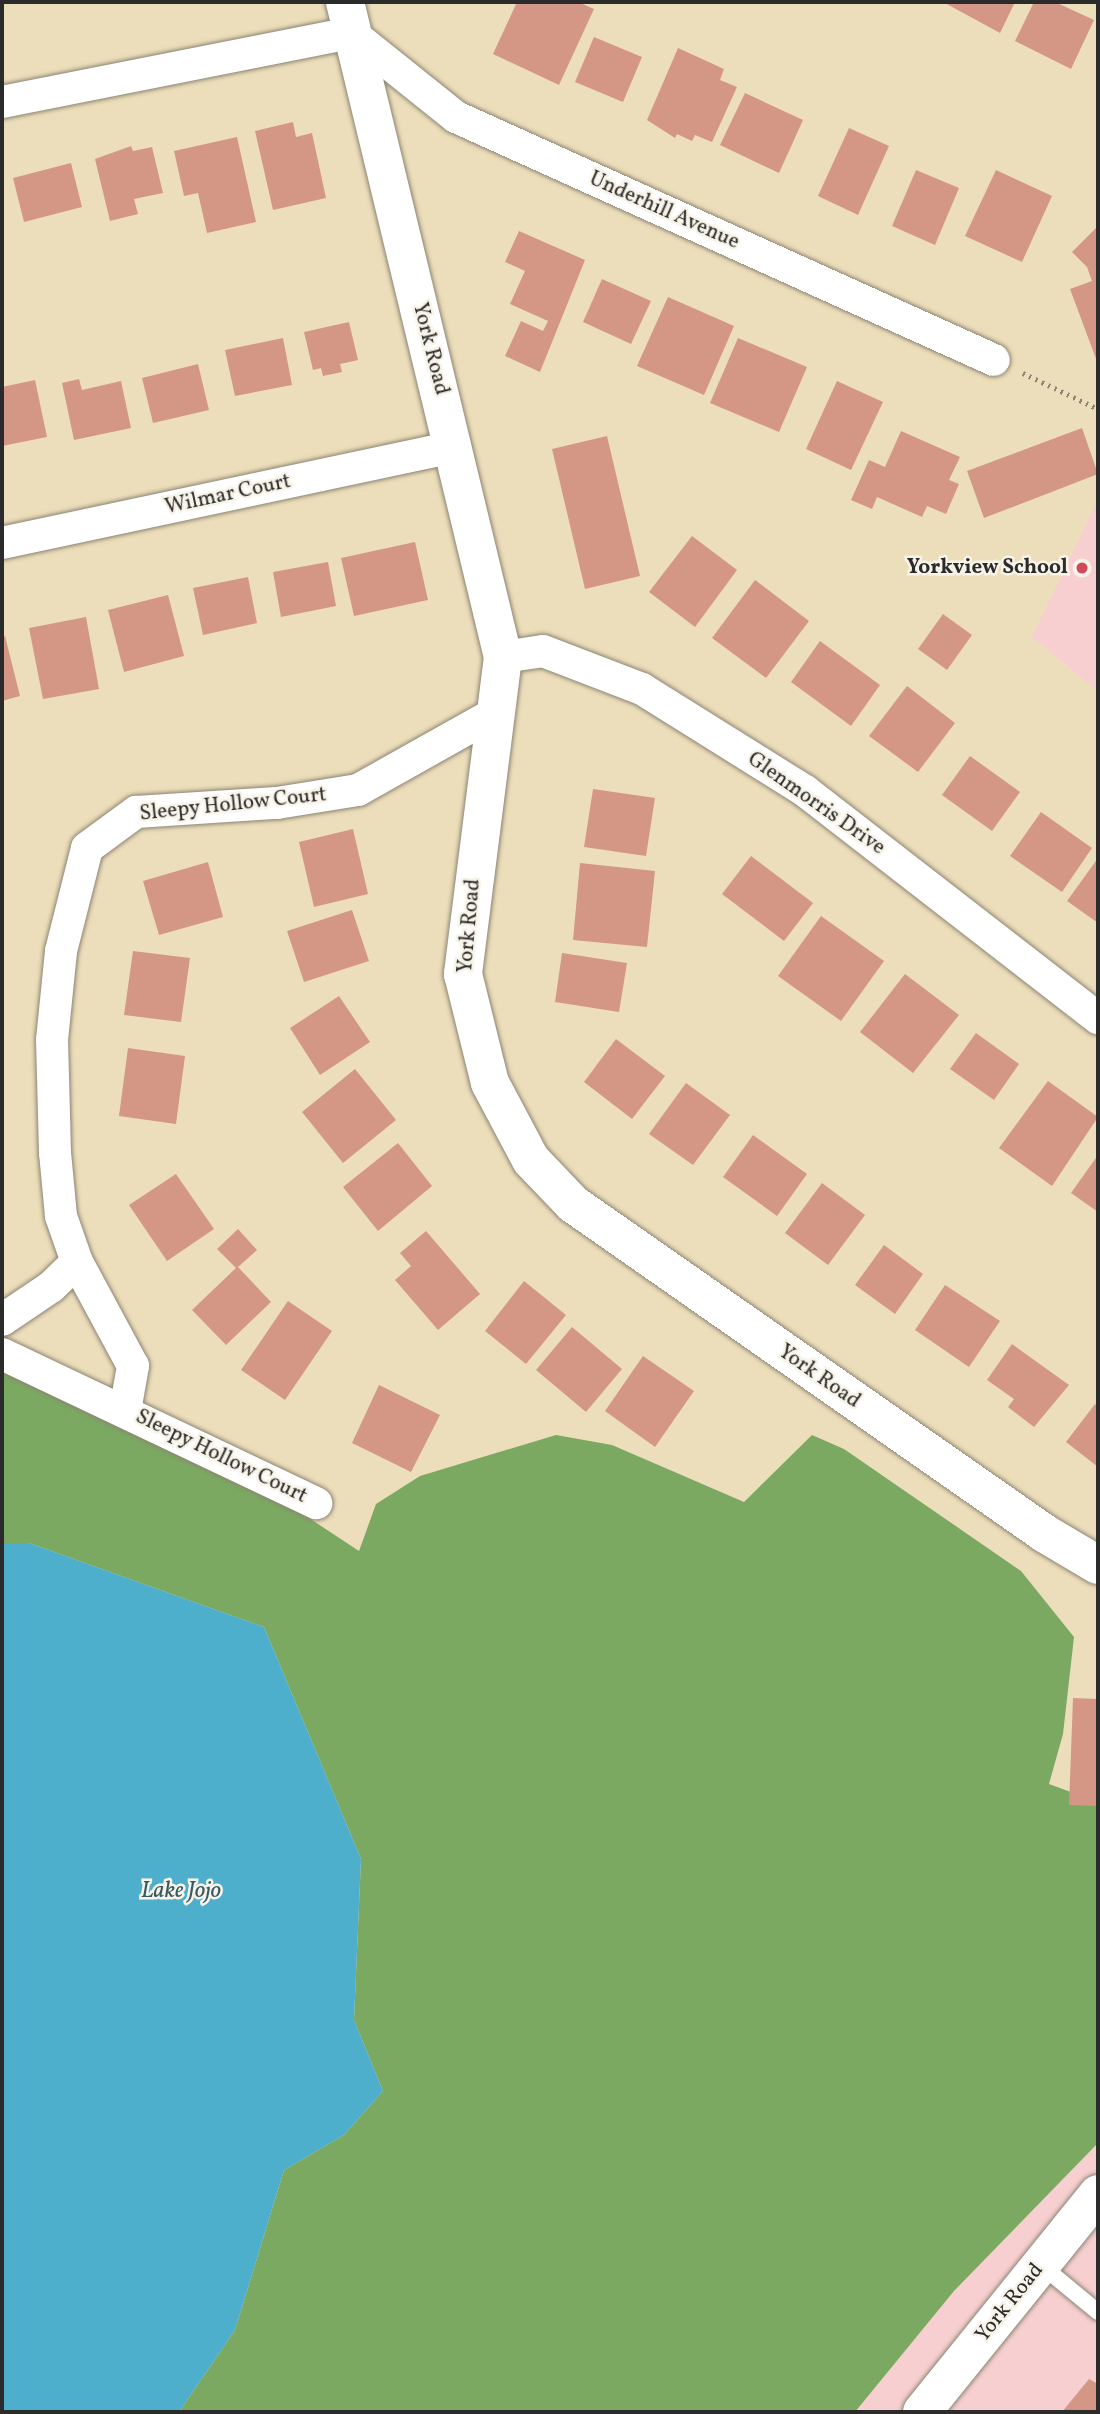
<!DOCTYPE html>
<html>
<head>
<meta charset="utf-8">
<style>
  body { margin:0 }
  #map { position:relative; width:1100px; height:2414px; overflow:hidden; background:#eddebb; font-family:Vollkorn,serif }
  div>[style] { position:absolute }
  .built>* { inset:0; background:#f7cfd0 }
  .forest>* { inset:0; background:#7ba962 }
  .water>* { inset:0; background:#4dafcc }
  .building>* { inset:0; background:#d49785 }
  .path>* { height:4.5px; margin-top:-2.25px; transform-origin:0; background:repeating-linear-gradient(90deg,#8c8473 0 2px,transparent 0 7px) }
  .roads { filter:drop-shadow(0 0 2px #8c8473) drop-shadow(0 0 2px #8c8473) }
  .service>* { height:16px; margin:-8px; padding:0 8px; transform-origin:8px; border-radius:8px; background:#fff }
  .minor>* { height:32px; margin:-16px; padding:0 16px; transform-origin:16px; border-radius:16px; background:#fff }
  .tertiary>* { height:38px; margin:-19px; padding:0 19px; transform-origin:19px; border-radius:19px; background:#fff }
  .dots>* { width:19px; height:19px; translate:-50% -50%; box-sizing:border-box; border:4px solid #f7f3e8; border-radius:50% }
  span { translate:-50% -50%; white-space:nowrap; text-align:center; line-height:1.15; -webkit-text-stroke:5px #f7f3e8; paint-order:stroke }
  .street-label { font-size:21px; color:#2b2b2b }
  .poi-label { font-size:21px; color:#2b2b2b; font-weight:700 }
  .right { translate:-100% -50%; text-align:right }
  .water-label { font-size:23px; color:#375963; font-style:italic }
  .frame { position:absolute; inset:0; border:4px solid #2b2b2b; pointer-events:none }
</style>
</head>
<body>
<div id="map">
  <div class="built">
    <i style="clip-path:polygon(1098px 499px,1098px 692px,1032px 637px)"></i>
    <i style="clip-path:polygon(1098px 2143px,1098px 2412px,855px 2412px,954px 2291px)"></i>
  </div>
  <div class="forest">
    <i style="clip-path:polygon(2px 1348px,174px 1429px,359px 1551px,376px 1504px,420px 1476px,556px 1435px,612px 1445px,744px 1502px,812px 1435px,844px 1449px,1021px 1571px,1074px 1637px,1063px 1734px,1049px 1784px,1098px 1802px,1098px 2143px,954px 2291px,855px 2412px,179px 2412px,235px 2330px,284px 2170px,344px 2135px,383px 2091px,354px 2020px,361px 1859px,264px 1627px,29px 1543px,2px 1543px)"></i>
  </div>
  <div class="water">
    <i style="clip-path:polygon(2px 1543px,29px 1543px,264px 1627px,361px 1859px,354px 2020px,383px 2091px,344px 2135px,284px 2170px,235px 2330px,179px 2412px,2px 2412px)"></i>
  </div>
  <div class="building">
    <i style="clip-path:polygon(517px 2px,578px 2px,594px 9px,559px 85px,493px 54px)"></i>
    <i style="clip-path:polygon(943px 2px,1015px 2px,1000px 33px)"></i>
    <i style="clip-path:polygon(1034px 2px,1055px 2px,1094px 20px,1071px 69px,1015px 41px)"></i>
    <i style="clip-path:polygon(594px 37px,642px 57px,623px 102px,575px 82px)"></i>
    <i style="clip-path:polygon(678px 48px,724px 69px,720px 80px,737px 87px,712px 142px,695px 135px,692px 141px,677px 134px,675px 138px,647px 120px)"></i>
    <i style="clip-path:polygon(745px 93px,803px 120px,779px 173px,720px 145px)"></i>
    <i style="clip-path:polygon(293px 122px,296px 137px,312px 133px,326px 198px,273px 210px,255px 131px)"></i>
    <i style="clip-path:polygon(849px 128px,889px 146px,858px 215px,818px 196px)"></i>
    <i style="clip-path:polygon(237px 137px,256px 222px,207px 233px,198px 193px,184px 196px,174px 151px)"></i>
    <i style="clip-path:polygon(131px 146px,133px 151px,152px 147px,163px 193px,134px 199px,138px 214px,110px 221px,95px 159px)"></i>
    <i style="clip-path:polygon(71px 163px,82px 207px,24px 222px,13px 178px)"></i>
    <i style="clip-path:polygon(916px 170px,959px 188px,935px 245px,892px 226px)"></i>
    <i style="clip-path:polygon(996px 170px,1052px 196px,1022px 262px,965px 236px)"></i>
    <i style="clip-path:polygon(1098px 226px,1098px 364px,1070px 289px,1092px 281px,1087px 267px,1072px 252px)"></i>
    <i style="clip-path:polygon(519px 231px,585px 260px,540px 372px,505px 356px,521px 321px,543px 331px,548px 321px,510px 304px,525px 271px,505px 262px)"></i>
    <i style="clip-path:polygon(602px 279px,651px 301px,631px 344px,583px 322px)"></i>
    <i style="clip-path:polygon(668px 297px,734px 326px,704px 395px,637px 366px)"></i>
    <i style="clip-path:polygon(349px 322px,358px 360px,340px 364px,342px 372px,323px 376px,321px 368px,313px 370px,304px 332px)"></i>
    <i style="clip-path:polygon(283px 338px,292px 385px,235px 396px,225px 350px)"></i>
    <i style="clip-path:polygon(738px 338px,807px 367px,779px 432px,710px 403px)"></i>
    <i style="clip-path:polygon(198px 364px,209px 410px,153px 423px,142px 378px)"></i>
    <i style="clip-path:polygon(79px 379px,82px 390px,121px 381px,131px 428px,74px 440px,62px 383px)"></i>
    <i style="clip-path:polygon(35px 380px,47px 437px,2px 446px,2px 387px)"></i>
    <i style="clip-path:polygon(837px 381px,883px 402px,851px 470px,806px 449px)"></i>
    <i style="clip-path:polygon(1082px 428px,1098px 474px,984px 518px,967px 471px)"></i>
    <i style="clip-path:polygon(901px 431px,960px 457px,949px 480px,959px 484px,946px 514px,927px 506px,922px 517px,877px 497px,872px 509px,851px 500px,869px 460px,885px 467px)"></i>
    <i style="clip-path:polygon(607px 436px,640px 576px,585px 589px,552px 449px)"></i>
    <i style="clip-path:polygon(692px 536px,737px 570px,695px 627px,649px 592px)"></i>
    <i style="clip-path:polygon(415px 542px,428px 600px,354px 616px,341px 558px)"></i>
    <i style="clip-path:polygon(328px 562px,336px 606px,281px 617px,273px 572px)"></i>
    <i style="clip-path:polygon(248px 577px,257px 623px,203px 635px,193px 588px)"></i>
    <i style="clip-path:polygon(755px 580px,809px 621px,766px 678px,712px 638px)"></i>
    <i style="clip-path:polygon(168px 595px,184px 656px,124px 672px,108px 610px)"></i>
    <i style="clip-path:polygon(943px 614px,972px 635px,947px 670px,918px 649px)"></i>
    <i style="clip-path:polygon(86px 617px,99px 689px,43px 699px,29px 628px)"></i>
    <i style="clip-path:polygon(5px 636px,20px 696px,2px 701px,2px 637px)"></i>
    <i style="clip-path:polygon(820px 641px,880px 685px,851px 726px,791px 682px)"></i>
    <i style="clip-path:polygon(907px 686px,955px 723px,918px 772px,869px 736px)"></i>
    <i style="clip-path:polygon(970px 756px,1020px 792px,992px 831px,942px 795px)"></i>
    <i style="clip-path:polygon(593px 789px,655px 798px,646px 856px,584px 847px)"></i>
    <i style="clip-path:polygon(1041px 812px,1092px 848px,1062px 892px,1010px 856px)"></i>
    <i style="clip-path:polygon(353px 829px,368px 894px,314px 907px,299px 842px)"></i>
    <i style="clip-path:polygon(751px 856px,813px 903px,784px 941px,722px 894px)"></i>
    <i style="clip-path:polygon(1098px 858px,1098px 923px,1067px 901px)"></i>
    <i style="clip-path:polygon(208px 862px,223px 917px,159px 935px,143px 881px)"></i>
    <i style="clip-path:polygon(580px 863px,655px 871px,647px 947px,573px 940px)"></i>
    <i style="clip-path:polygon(352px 910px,369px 961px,304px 982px,287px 931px)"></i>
    <i style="clip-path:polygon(821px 916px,884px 961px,841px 1021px,778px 976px)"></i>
    <i style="clip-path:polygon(133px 951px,190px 958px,181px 1022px,124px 1015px)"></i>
    <i style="clip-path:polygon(562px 953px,627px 963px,619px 1012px,555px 1002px)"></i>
    <i style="clip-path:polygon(905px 974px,959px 1015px,913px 1073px,860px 1032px)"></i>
    <i style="clip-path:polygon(339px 996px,370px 1042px,320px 1075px,290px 1028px)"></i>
    <i style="clip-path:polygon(976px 1033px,1019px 1064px,994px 1100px,950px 1069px)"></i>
    <i style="clip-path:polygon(616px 1039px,665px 1076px,632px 1119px,584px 1082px)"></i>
    <i style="clip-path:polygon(128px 1048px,185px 1056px,176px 1124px,119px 1116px)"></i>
    <i style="clip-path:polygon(355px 1069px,396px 1120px,343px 1163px,302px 1112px)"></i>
    <i style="clip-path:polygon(1048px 1081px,1098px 1117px,1052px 1186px,999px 1148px)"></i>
    <i style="clip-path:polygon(686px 1083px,730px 1115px,693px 1165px,649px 1134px)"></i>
    <i style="clip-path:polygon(753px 1135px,807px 1174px,777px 1216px,723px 1177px)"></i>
    <i style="clip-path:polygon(398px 1143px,432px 1186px,378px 1231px,343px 1187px)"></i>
    <i style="clip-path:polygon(1098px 1155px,1098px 1212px,1071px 1193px)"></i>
    <i style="clip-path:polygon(176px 1174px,214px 1229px,167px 1261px,129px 1205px)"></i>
    <i style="clip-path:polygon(822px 1183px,865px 1215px,828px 1265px,785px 1233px)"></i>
    <i style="clip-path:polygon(238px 1229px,257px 1250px,238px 1267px,271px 1302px,226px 1345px,192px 1310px,236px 1268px,217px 1249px)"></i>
    <i style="clip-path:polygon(426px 1231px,480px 1294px,438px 1330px,395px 1280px,411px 1266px,400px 1253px)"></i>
    <i style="clip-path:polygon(884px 1245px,923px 1274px,895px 1314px,855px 1285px)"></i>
    <i style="clip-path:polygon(524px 1281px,566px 1315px,526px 1364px,485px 1331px)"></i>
    <i style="clip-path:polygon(945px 1285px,1000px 1321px,969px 1367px,915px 1330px)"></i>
    <i style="clip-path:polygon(288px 1301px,332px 1331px,285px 1400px,241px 1370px)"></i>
    <i style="clip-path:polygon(572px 1327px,622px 1369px,586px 1412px,536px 1370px)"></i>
    <i style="clip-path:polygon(1012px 1344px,1069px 1385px,1034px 1427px,1008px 1407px,1014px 1399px,987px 1380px)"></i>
    <i style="clip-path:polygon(643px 1356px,694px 1391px,655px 1447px,605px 1411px)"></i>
    <i style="clip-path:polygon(379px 1385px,440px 1415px,411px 1472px,352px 1443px)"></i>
    <i style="clip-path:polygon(1095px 1404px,1098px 1406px,1098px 1467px,1066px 1442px)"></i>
    <i style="clip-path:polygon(1073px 1698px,1098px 1699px,1098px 1806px,1069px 1805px)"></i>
    <i style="clip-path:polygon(1089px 2379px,1098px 2384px,1098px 2412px,1062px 2412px)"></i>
  </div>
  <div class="path">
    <i style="left:1023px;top:373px;width:83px;rotate:25.6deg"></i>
  </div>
  <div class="roads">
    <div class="service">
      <i style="left:1041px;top:2265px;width:74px;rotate:39.5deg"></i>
    </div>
    <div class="minor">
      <i style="left:2px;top:102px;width:356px;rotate:-11.2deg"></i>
      <i style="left:351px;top:33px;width:134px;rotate:38.7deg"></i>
      <i style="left:456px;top:117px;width:590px;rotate:24.31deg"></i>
      <i style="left:2px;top:543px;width:463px;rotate:-12deg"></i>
      <i style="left:503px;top:657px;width:40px;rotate:-8.5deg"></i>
      <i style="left:543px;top:651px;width:106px;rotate:21deg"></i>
      <i style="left:642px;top:689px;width:192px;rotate:32deg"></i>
      <i style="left:805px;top:791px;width:371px;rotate:37.8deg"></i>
      <i style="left:2px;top:1320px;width:59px;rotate:-34deg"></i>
      <i style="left:51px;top:1287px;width:36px;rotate:-44deg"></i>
      <i style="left:2px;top:1354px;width:348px;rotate:25.4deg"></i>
      <i style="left:125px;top:1411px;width:46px;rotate:-79.9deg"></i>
      <i style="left:133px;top:1366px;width:118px;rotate:-118.3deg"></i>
      <i style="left:77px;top:1262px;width:49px;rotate:-109.2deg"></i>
      <i style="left:61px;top:1216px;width:63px;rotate:-95.4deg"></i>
      <i style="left:55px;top:1153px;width:113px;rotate:-91.5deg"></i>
      <i style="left:52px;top:1040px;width:89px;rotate:-84.2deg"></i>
      <i style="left:61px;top:951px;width:106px;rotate:-75.8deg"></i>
      <i style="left:87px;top:848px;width:61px;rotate:-36.3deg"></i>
      <i style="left:136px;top:812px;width:141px;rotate:-3.7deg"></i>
      <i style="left:277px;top:803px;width:82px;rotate:-9.1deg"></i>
      <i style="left:358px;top:790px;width:157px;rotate:-29.3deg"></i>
    </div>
    <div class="tertiary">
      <i style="left:345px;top:2px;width:674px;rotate:76.44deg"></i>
      <i style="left:503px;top:657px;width:320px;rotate:97.2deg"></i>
      <i style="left:463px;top:974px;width:112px;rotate:76.1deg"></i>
      <i style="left:490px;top:1083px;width:87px;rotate:62deg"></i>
      <i style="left:531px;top:1160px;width:61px;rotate:46.3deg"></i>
      <i style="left:573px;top:1204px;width:575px;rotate:34.93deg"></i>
      <i style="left:1044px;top:1533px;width:63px;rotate:30.7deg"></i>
      <i style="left:922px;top:2412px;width:280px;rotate:-51.1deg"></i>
    </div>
  </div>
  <div class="dots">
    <i style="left:1082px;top:568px;background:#d1495b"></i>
  </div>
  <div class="street-label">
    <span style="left:664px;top:211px;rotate:24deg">Underhill Avenue</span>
    <span style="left:430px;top:349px;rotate:76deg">York Road</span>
    <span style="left:228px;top:495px;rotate:-12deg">Wilmar Court</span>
    <span style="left:816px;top:804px;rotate:35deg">Glenmorris Drive</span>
    <span style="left:233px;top:805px;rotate:-6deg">Sleepy Hollow Court</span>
    <span style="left:470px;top:926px;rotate:-85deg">York Road</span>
    <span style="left:819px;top:1377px;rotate:35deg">York Road</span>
    <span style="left:221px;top:1457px;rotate:26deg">Sleepy Hollow Court</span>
    <span style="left:1010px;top:2303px;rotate:-51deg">York Road</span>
  </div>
  <div class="poi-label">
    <span class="right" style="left:1068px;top:568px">Yorkview School</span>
  </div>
  <div class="water-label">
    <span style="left:181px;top:1891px">Lake Jojo</span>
  </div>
  <div class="frame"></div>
</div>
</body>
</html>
